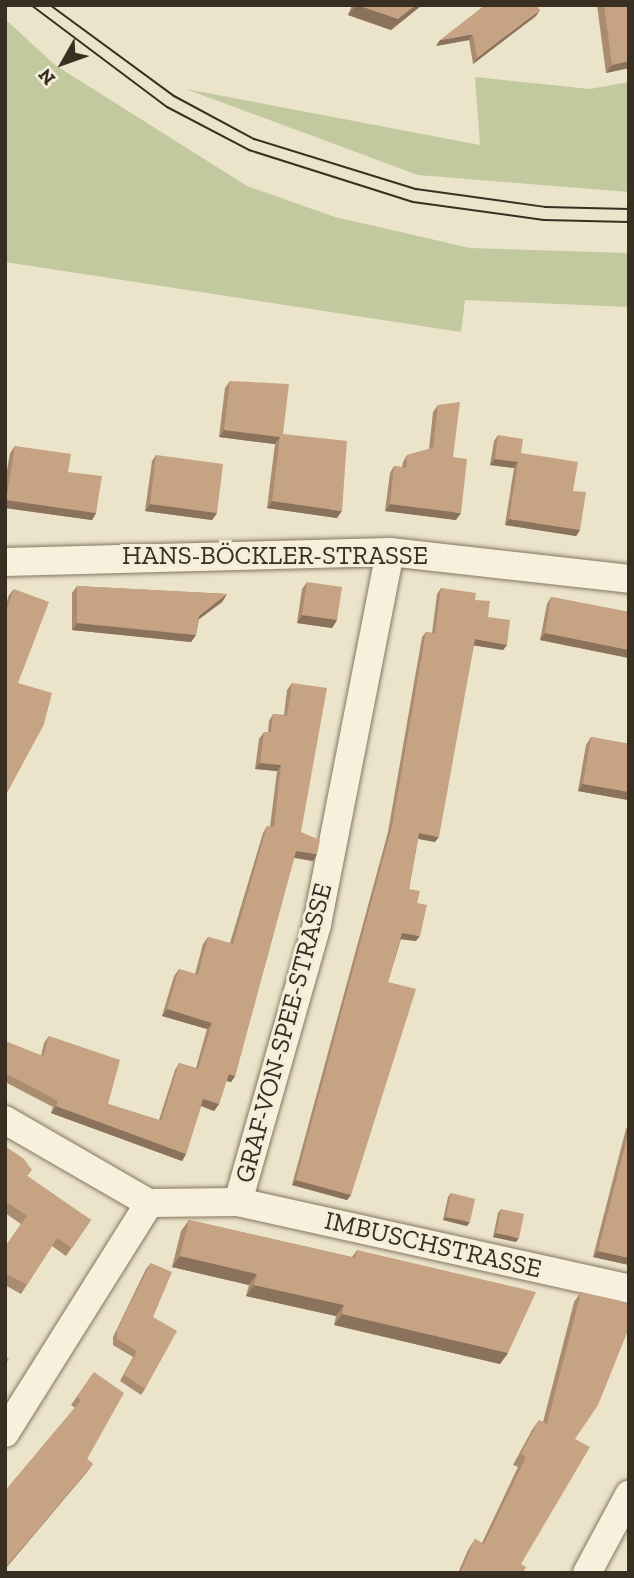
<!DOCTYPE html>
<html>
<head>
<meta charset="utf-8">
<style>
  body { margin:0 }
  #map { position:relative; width:634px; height:1578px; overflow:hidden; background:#ebe3ca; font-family:"Zilla Slab",serif }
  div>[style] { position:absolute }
  .green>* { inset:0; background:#c2c99e }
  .roads { filter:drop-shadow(0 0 2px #877660) drop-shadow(0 0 2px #877660) }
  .street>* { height:28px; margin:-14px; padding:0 14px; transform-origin:14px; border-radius:14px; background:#f7f0dd }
  .tram>* { height:2px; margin:-1px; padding:0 1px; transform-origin:1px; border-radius:1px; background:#382e22 }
  .wall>* { inset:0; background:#aa8c71 }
  .shaded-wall>* { inset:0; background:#8b725c }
  .building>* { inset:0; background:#c6a383 }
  span { translate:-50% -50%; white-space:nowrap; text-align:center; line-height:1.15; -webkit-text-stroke:6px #f3edd9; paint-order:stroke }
  .street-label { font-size:26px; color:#382e22 }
  .frame { position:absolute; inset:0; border:7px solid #382e22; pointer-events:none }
  .north { position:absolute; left:28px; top:28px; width:70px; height:70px; -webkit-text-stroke:5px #f3edd9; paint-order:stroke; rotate:230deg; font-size:19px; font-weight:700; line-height:28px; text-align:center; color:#382e22 }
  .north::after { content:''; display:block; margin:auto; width:24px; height:32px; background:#382e22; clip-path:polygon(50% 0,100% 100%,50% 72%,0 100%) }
</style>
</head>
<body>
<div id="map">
  <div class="green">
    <i style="clip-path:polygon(5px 19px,55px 65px,247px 186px,335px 217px,470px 248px,629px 253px,629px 307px,465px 300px,461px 332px,5px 262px)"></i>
    <i style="clip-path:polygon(475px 77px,590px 89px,629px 82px,629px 192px,418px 175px,186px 89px,480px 145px)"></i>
  </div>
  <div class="roads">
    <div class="street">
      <i style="left:5px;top:562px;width:385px;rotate:-1.5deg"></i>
      <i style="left:390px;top:552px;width:241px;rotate:6.4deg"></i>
      <i style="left:5px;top:1120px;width:166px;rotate:30deg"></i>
      <i style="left:238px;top:1202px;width:401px;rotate:12.5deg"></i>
      <i style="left:5px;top:1433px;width:271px;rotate:-57.9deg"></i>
      <i style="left:149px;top:1203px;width:89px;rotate:-0.6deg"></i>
      <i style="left:238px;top:1202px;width:289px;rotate:-74.1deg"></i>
      <i style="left:317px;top:924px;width:379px;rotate:-78.9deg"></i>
      <i style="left:587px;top:1573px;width:89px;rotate:-61.7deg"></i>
    </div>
  </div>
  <div class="tram">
    <i style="left:31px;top:5px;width:170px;rotate:36.9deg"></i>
    <i style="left:167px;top:107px;width:93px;rotate:27.7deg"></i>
    <i style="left:249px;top:150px;width:172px;rotate:17.6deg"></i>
    <i style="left:413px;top:202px;width:132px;rotate:7.8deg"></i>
    <i style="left:544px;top:220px;width:85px;rotate:1.3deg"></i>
    <i style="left:50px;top:5px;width:154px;rotate:36.3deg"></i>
    <i style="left:174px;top:96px;width:91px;rotate:28.3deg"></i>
    <i style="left:254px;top:139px;width:170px;rotate:17.2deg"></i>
    <i style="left:416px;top:189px;width:130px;rotate:7.9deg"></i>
    <i style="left:545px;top:207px;width:84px;rotate:1.4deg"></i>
  </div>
  <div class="wall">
    <i style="clip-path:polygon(352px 5px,422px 5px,391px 30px,348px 15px)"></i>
    <i style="clip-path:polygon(597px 5px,629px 5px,629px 68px,606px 73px)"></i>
    <i style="clip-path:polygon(536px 16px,473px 64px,469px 40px,436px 46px)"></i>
    <i style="clip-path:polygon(230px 381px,283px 434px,337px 518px,267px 508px,275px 444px,219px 437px,225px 388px)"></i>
    <i style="clip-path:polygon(438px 405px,453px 457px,456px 520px,385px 511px,390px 473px,394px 466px,402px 467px,403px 462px,407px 455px,429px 449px,433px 412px)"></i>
    <i style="clip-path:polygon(498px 435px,521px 453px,573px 491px,580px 530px,576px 536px,505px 525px,514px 468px,490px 465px,494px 441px)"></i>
    <i style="clip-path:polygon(15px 446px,68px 472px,96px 513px,92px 520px,5px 508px,5px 482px,10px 453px)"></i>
    <i style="clip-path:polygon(156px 455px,217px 513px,212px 520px,145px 511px,152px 461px)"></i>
    <i style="clip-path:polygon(307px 582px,337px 620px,332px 628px,297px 623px,302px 589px)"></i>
    <i style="clip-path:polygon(77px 586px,227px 594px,222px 602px,199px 619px,196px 635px,191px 642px,72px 630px,72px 593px)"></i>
    <i style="clip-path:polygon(441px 588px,475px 600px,507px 645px,503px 650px,474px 645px,435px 842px,418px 839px,409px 889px,417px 903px,416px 941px,401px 939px,388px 982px,351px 1195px,347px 1200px,292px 1185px,388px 832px,422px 637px,426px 632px,432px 633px,437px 594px)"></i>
    <i style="clip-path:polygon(14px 589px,18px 683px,44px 724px,5px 795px,5px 607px,9px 595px)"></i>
    <i style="clip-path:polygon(551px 597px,629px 612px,629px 658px,540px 640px,547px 604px)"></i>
    <i style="clip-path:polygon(292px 683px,301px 832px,313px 861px,294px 858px,235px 1076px,231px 1082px,226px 1081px,219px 1104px,214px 1111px,201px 1106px,186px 1154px,182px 1161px,51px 1113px,53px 1107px,5px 1082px,5px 1041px,41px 1056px,44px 1043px,49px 1036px,108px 1104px,159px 1120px,175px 1070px,179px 1063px,196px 1068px,207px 1029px,162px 1016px,174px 976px,179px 969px,195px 974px,203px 944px,208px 937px,230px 943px,263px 833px,267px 826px,270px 827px,277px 771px,255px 769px,259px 739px,264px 732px,268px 732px,269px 721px,273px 714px,284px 715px,287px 690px)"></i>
    <i style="clip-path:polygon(591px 737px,629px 744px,629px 798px,628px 800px,578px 791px,586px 745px)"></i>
    <i style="clip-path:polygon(629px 1125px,629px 1265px,593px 1257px,626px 1129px)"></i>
    <i style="clip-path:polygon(5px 1146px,27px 1176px,91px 1220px,66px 1256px,52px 1246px,21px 1294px,5px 1285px,5px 1247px,21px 1224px,5px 1213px)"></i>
    <i style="clip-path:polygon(451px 1193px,467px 1226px,443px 1220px,448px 1197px)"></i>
    <i style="clip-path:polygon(501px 1209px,516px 1242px,493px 1237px,498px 1213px)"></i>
    <i style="clip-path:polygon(189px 1220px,352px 1257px,357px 1250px,508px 1353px,500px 1364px,334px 1325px,336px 1316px,246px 1296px,249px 1285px,172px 1267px,181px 1231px)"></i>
    <i style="clip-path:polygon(151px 1263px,153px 1317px,145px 1389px,141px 1395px,120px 1381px,133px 1357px,113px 1345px,113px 1337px,146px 1269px)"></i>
    <i style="clip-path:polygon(581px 1292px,575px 1439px,521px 1564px,523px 1573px,458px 1573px,468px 1550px,475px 1539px,482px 1543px,518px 1467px,513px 1465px,532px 1430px,539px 1420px,543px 1422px,574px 1302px)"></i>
    <i style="clip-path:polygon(94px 1372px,87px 1459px,93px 1464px,5px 1569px,5px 1491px,75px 1408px,71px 1405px)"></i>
  </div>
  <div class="shaded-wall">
    <i style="clip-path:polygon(356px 5px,422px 5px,391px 30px,348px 15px)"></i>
    <i style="clip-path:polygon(540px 10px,536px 16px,473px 64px,477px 58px)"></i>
    <i style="clip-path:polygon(473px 34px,469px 40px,436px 46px,440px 40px)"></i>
    <i style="clip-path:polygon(629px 61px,629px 68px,606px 73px,612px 65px)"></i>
    <i style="clip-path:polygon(224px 430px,280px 437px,275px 444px,219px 437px)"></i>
    <i style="clip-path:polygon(495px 459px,518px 462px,514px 468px,490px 465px)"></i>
    <i style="clip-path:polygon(6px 500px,96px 513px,92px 520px,5px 508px)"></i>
    <i style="clip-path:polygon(272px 501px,342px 511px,337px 518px,267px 508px)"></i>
    <i style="clip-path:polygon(150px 504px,217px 513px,212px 520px,145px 511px)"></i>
    <i style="clip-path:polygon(390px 504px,461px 513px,456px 520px,385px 511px)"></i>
    <i style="clip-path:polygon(509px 519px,580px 530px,576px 536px,505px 525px)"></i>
    <i style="clip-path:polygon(227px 594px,222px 602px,194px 623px,199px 616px)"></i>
    <i style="clip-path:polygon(302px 615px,337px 620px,332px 628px,297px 623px)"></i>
    <i style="clip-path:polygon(77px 623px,196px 635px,191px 642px,72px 630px)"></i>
    <i style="clip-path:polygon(545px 633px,629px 650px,629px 658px,540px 640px)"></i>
    <i style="clip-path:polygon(475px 639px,507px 645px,503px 650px,471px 645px)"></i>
    <i style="clip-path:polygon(260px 763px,281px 765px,277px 771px,255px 769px)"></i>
    <i style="clip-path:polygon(583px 784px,629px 792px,629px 798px,628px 800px,578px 791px)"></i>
    <i style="clip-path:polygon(419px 833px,439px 837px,435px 842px,415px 838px)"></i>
    <i style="clip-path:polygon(296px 851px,317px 854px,313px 861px,291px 857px)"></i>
    <i style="clip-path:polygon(402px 933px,420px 936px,416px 941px,399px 939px)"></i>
    <i style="clip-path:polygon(167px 1009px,212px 1023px,207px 1029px,162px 1016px)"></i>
    <i style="clip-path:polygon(229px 1074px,235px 1076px,231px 1082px,224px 1080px)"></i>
    <i style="clip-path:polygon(203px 1099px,219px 1104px,214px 1111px,199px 1105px)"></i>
    <i style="clip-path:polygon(56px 1106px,186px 1154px,182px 1161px,51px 1113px)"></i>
    <i style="clip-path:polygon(296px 1180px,351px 1195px,347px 1200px,292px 1185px)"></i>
    <i style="clip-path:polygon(446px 1217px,470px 1222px,467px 1226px,443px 1220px)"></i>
    <i style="clip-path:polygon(496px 1233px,519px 1238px,516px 1242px,493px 1237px)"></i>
    <i style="clip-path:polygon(598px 1251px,629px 1258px,629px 1265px,593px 1257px)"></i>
    <i style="clip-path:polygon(180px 1256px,257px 1274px,249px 1285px,172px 1267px)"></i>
    <i style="clip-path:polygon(254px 1285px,344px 1305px,336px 1316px,246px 1296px)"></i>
    <i style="clip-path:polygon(342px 1314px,508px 1353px,500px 1364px,334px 1325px)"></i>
    <i style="clip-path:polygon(93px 1464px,87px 1472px,5px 1569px,5px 1568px)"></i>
  </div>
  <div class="building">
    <i style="clip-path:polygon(357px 5px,416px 5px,398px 19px)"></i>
    <i style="clip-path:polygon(485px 5px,536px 5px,540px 10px,477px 58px,473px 34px,440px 40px)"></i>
    <i style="clip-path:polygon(604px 5px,629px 5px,629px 61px,612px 65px)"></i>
    <i style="clip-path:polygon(230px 381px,289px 384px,283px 434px,347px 441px,342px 511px,272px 501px,280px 437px,224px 430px)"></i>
    <i style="clip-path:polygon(460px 402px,453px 457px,467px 459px,461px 513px,390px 504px,394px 466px,406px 468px,407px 455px,433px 448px,438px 405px)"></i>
    <i style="clip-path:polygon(498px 435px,523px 439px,521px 453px,578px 462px,573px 491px,586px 492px,580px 530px,509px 519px,518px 462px,495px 459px)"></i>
    <i style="clip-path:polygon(15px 446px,71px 454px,68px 472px,102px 476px,96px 513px,6px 500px)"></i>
    <i style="clip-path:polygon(156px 455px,223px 464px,217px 513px,150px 504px)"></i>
    <i style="clip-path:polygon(307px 582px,342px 587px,337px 620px,302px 615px)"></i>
    <i style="clip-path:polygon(77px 586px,227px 594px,199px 616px,196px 635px,77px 623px)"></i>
    <i style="clip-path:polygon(441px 588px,476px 593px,475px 600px,490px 601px,488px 617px,510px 620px,507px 645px,475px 639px,439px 837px,419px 833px,409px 889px,420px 891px,417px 903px,427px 905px,420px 936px,402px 933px,388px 982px,416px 989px,351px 1195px,296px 1180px,392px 826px,426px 632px,435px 633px)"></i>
    <i style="clip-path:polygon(14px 589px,49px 602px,18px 683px,52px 693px,44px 724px,7px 793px,5px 793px,5px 613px)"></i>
    <i style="clip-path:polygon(551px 597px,629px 612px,629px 650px,545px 633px)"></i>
    <i style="clip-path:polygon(292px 683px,327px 688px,301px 832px,320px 840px,317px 854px,296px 851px,235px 1076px,229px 1074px,219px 1104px,203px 1099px,186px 1154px,56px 1106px,58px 1101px,5px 1073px,5px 1041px,43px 1056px,49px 1036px,120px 1060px,108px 1104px,161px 1121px,179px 1063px,198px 1069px,212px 1023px,167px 1009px,179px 969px,198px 975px,208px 937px,233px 944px,267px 826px,274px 827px,281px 765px,260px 763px,264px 732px,271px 732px,273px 714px,287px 716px)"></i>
    <i style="clip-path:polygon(591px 737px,629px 744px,629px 792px,583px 784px)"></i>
    <i style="clip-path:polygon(629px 1130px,629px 1258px,598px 1251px)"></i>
    <i style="clip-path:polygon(5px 1146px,24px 1159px,32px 1170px,27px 1176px,91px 1220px,72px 1248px,57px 1238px,27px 1285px,5px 1273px,5px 1247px,27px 1216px,5px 1201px)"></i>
    <i style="clip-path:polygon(451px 1193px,475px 1199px,470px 1222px,446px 1217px)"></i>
    <i style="clip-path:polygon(501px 1209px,524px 1214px,519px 1238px,496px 1233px)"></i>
    <i style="clip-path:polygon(189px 1220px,355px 1258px,357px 1250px,536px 1292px,508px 1353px,342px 1314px,344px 1305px,254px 1285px,257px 1274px,180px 1256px)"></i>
    <i style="clip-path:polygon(151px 1263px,172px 1272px,153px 1317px,177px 1331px,145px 1389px,124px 1375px,137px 1351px,117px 1339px,117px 1330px)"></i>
    <i style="clip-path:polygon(581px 1292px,621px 1301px,629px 1306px,629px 1328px,598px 1405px,575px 1439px,590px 1447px,521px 1564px,526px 1567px,523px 1573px,460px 1573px,475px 1539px,484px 1544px,526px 1457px,521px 1454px,539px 1420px,547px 1424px)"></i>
    <i style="clip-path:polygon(5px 1356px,9px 1359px,5px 1364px)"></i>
    <i style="clip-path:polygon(94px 1372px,124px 1393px,87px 1459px,93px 1464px,5px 1568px,5px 1491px,81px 1400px,77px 1397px)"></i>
  </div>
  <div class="street-label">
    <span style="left:275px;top:556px">HANS-BÖCKLER-STRASSE</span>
    <span style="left:284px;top:1033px;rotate:-75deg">GRAF-VON-SPEE-STRASSE</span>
    <span style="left:433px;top:1245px;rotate:13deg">IMBUSCHSTRASSE</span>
  </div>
  <div class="frame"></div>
  <div class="north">N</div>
</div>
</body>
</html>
